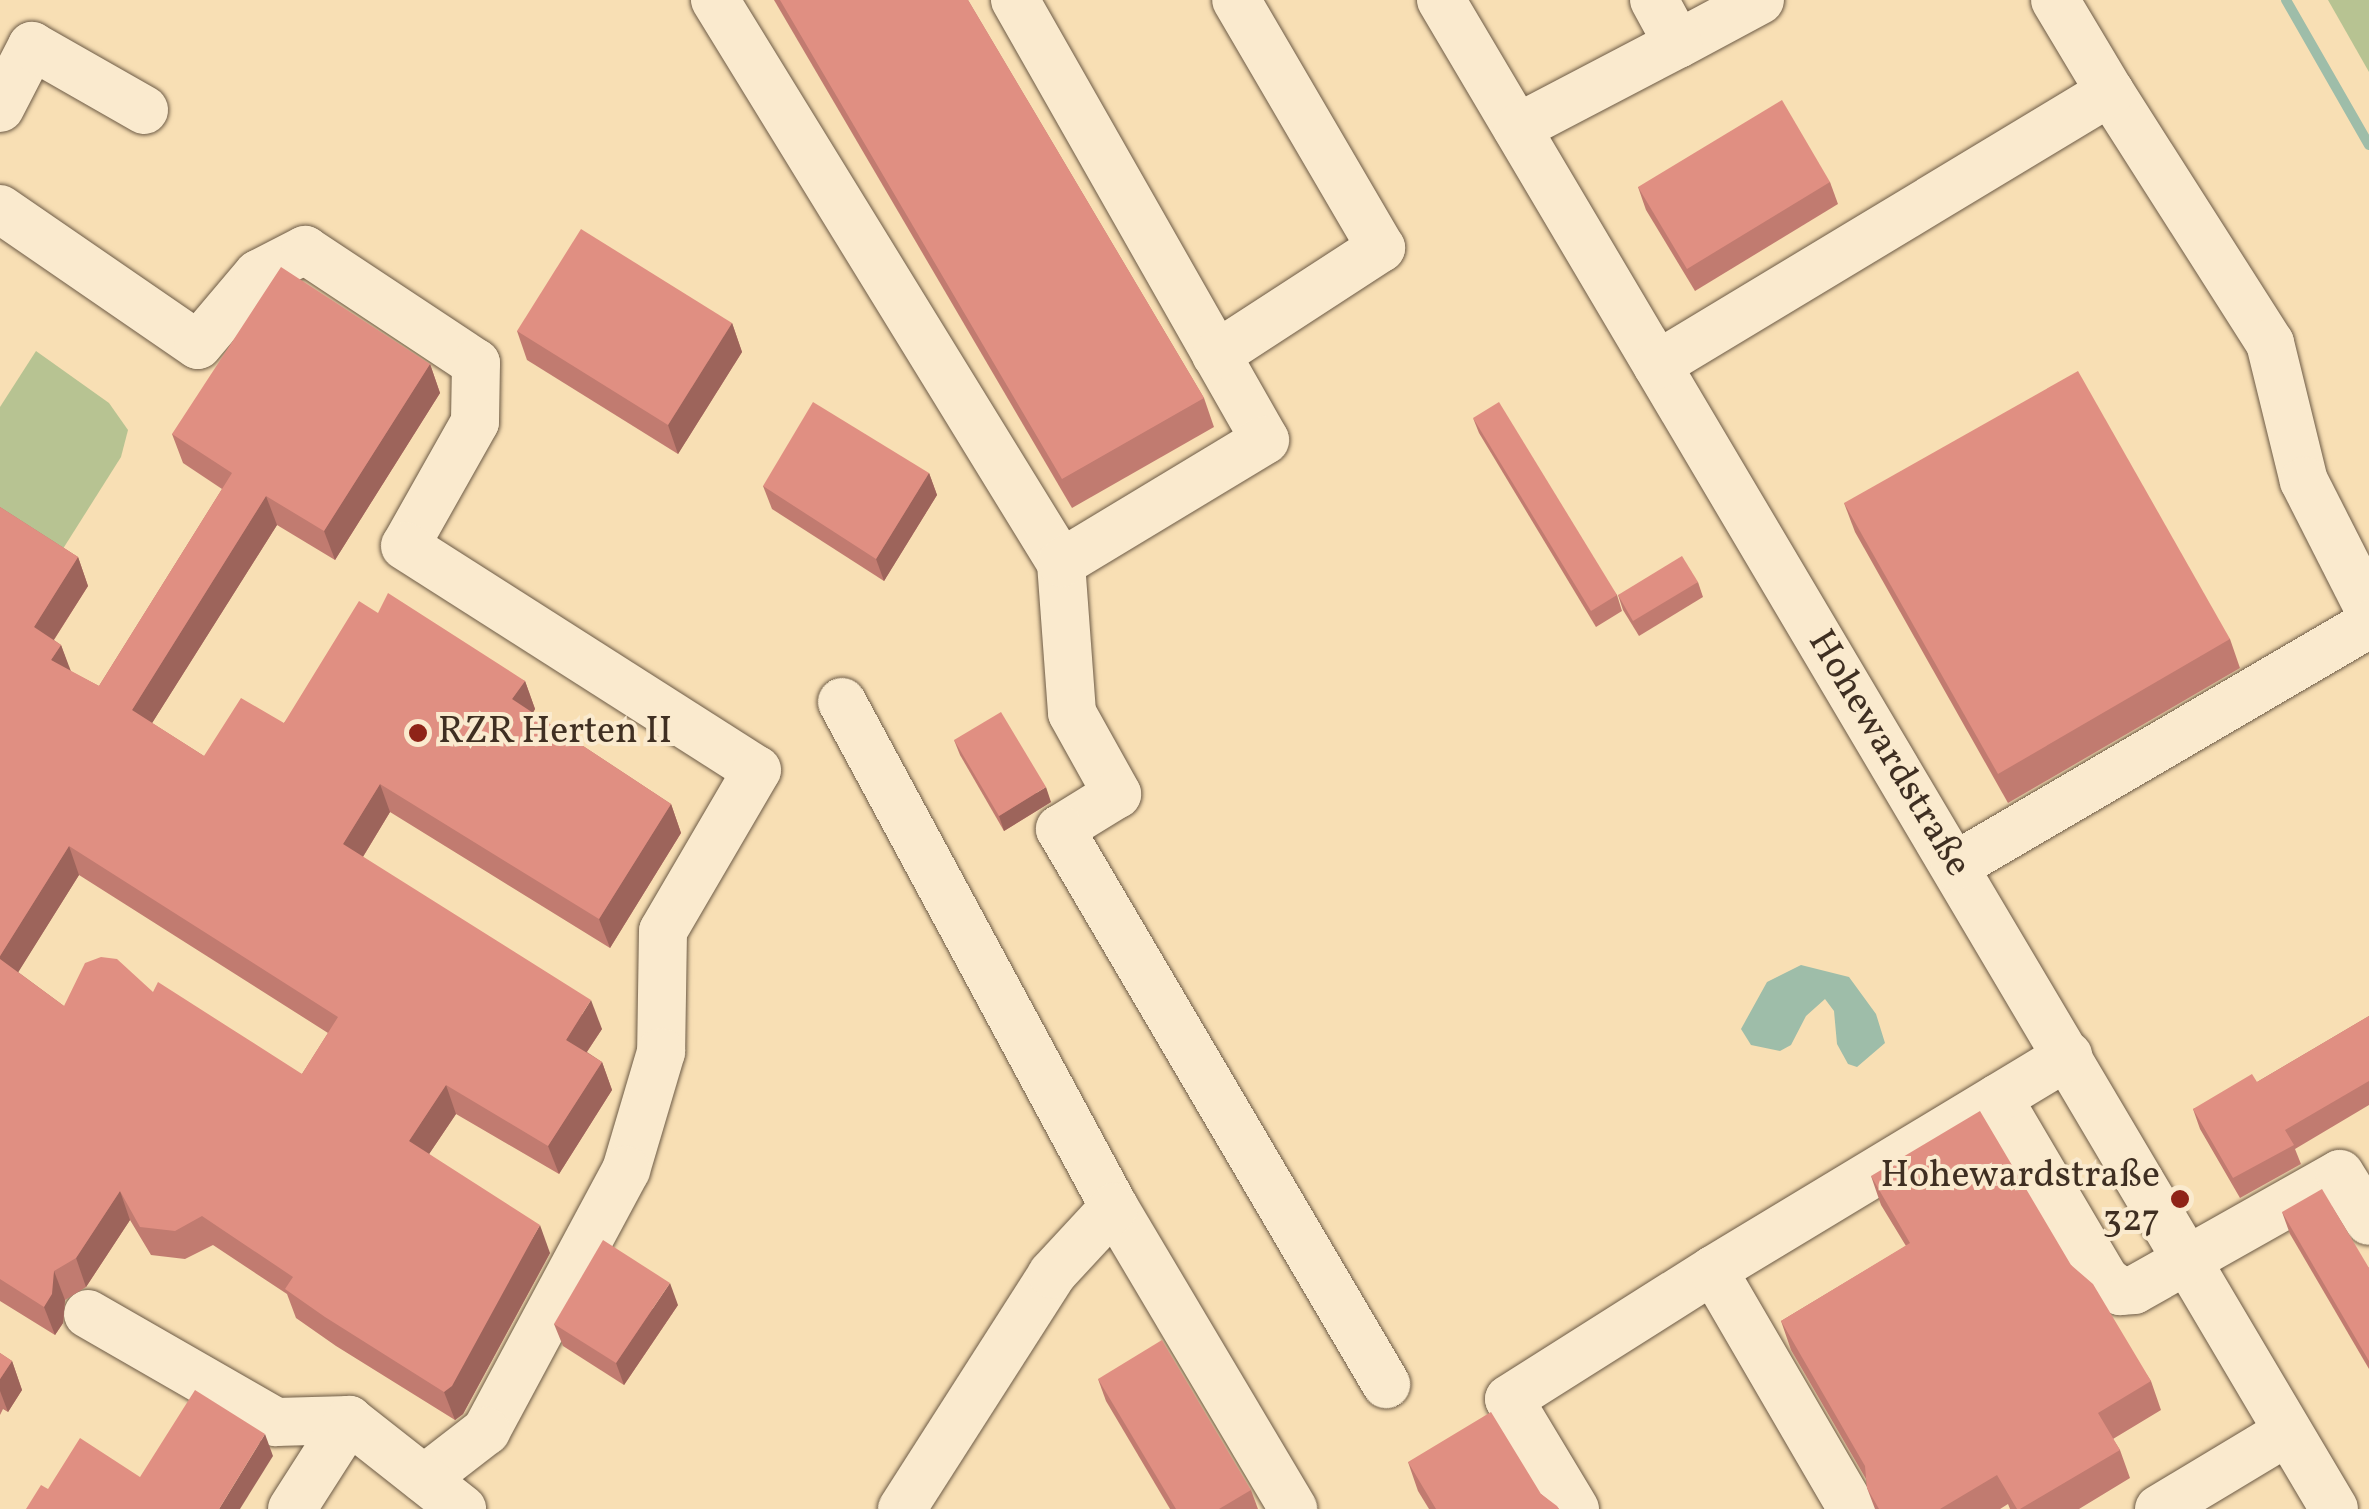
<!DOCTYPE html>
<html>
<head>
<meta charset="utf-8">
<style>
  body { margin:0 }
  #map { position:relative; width:2369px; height:1509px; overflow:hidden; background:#f8dfb4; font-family:Vollkorn,serif }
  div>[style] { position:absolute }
  .green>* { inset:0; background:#b7c392 }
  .water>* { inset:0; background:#9ebda9 }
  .stream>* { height:10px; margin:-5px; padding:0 5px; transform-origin:5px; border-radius:5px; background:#9ebda9 }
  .roads { filter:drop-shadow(0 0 2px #6d5b46) drop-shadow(0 0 2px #6d5b46) }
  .minor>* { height:48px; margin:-24px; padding:0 24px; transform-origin:24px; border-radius:24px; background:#faeace }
  .wall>* { inset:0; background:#c17b70 }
  .shaded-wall>* { inset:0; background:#9d645b }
  .building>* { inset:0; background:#e08f82 }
  .dots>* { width:28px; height:28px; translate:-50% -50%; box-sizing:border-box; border:5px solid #faeace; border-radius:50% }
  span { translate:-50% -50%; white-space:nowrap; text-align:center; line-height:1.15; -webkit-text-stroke:8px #faeace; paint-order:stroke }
  .poi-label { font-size:38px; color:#3f2f22 }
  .left { translate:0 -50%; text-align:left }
  .right { translate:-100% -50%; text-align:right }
  .street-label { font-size:38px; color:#3f2f22 }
</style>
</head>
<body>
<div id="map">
  <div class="green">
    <i style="clip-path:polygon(2328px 0,2369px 0,2369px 72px)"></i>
    <i style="clip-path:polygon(36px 351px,109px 403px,128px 430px,121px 457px,54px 563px,0 528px,0 407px)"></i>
  </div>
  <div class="water">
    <i style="clip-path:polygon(1801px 965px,1849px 977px,1876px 1014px,1885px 1043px,1857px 1067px,1848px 1064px,1837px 1044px,1834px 1011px,1825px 999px,1806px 1016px,1791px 1045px,1780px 1051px,1751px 1045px,1741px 1029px,1767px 982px)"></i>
  </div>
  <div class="stream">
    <i style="left:2286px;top:0;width:167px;rotate:60.2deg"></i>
  </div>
  <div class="roads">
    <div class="minor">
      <i style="left:715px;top:0;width:661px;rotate:58.43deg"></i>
      <i style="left:1061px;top:563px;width:150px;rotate:85.8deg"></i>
      <i style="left:1072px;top:713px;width:93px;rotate:60.9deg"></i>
      <i style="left:1117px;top:794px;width:67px;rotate:148.4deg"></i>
      <i style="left:1060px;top:829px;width:644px;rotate:59.57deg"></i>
      <i style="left:1015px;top:0;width:506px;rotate:60.4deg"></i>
      <i style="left:1265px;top:440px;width:238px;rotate:148.9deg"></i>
      <i style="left:1441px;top:0;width:1753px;rotate:59.38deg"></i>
      <i style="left:1678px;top:44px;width:93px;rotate:-28.2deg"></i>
      <i style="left:2110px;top:92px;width:298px;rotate:57.5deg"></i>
      <i style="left:2270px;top:343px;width:142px;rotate:76.2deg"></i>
      <i style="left:2304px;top:481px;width:144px;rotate:63.1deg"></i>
      <i style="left:0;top:108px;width:70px;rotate:-62.7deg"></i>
      <i style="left:32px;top:46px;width:129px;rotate:29.7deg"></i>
      <i style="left:1517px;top:128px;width:182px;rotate:-27.6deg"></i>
      <i style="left:1678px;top:44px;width:50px;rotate:-118.6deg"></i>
      <i style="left:0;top:209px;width:240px;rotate:34.5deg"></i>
      <i style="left:198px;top:345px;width:93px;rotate:-49.8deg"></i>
      <i style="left:258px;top:274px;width:53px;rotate:-27.1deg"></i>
      <i style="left:305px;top:250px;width:205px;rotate:33.5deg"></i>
      <i style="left:476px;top:363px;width:59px;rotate:91deg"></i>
      <i style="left:475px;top:422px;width:142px;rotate:119.4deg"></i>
      <i style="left:405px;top:546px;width:417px;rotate:32.5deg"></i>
      <i style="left:757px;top:770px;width:186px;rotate:120.3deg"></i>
      <i style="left:663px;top:931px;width:121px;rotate:90.9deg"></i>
      <i style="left:661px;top:1052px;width:123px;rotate:106.5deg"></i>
      <i style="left:626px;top:1170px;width:296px;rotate:118.2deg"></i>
      <i style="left:486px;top:1431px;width:78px;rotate:142.3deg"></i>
      <i style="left:1216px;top:355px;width:197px;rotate:-33deg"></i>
      <i style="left:1381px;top:248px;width:287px;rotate:-120.3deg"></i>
      <i style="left:1657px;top:365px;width:529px;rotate:-31.08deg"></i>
      <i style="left:2110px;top:92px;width:107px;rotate:-120.9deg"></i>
      <i style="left:842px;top:702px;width:574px;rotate:61.69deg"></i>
      <i style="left:1114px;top:1207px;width:351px;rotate:59.3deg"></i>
      <i style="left:1955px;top:866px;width:480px;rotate:-30.3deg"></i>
      <i style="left:1998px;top:1098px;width:211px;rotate:59.5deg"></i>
      <i style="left:2105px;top:1280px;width:19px;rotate:36deg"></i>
      <i style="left:2120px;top:1291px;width:14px;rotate:-4deg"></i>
      <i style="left:2134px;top:1290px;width:236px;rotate:-29.4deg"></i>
      <i style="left:2340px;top:1174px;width:55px;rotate:58.3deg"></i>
      <i style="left:1713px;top:1270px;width:415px;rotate:-31.1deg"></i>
      <i style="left:88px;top:1314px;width:217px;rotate:29.9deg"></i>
      <i style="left:276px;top:1422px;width:73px;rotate:-1.6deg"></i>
      <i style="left:292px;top:1509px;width:106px;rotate:-57.4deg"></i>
      <i style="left:349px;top:1420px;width:144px;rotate:38.2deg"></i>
      <i style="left:902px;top:1509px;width:279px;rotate:-57.4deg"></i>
      <i style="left:1052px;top:1274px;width:91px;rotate:-47.2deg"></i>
      <i style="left:1575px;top:1509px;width:128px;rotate:-121deg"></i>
      <i style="left:1509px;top:1399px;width:241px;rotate:-32.3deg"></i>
      <i style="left:1713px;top:1270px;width:276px;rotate:59.8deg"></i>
      <i style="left:2159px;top:1509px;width:149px;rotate:-31deg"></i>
    </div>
  </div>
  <div class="wall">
    <i style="clip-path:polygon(774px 0,968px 0,1204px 398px,1214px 427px,1072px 508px)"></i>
    <i style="clip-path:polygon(1830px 182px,1838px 204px,1695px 291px,1646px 210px,1638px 187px)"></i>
    <i style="clip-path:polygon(732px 323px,742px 352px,678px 454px,527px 360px,517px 331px)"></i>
    <i style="clip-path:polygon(evenodd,430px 364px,440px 393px,335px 560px,277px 525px,152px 723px,204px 756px,284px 723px,378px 613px,525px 681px,535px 709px,533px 713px,671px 804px,681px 833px,610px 948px,390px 812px,363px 857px,602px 1029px,587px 1052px,602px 1062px,612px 1090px,559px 1174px,456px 1114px,429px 1154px,550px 1253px,463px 1414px,455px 1420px,336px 1346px,296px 1318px,287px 1294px,213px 1245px,185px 1259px,151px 1255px,130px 1220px,86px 1287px,65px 1300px,63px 1323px,55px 1335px,0 1301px,0 507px,78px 557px,88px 586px,54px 640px,61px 645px,70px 671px,99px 686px,222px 489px,183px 463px,172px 434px,430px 364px,79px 875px,328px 1033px,302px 1074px,64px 1006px,18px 972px,79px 875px)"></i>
    <i style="clip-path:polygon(1473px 418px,1617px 595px,1622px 611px,1596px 627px,1479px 433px)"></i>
    <i style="clip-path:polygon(929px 473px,937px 495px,884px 581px,772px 509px,763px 486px)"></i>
    <i style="clip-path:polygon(1844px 503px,2230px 639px,2240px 668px,2008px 803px,1855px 532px)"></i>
    <i style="clip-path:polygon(1698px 582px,1703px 597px,1639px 636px,1623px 610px,1618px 595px)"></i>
    <i style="clip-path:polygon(954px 740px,1051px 802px,1004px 831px,960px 755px)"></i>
    <i style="clip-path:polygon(2369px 1016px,2369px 1105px,2295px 1149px,2301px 1164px,2240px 1198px,2200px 1129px,2193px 1109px,2257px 1082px)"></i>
    <i style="clip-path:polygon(1871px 1176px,2071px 1265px,2151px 1381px,2161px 1410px,2113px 1439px,2120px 1450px,2130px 1478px,2079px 1509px,2010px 1509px,2008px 1504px,2000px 1509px,1875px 1509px,1867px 1488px,1866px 1479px,1791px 1350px,1781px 1321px,1906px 1246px,1881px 1205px)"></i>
    <i style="clip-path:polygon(2282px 1212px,2369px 1268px,2369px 1369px,2290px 1234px)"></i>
    <i style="clip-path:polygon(678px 1305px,624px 1385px,563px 1346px,554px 1324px)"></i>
    <i style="clip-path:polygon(0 1353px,12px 1361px,22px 1390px,8px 1412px,3px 1409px,0 1415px)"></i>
    <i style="clip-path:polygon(1098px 1379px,1251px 1490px,1258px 1509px,1170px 1509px,1106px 1401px)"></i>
    <i style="clip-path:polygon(1408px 1462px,1541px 1494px,1559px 1509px,1429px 1509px,1418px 1491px)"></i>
  </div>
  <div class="shaded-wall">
    <i style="clip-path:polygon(732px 323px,742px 352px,678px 454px,668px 425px)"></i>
    <i style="clip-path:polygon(430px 364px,440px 393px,335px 560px,324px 531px)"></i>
    <i style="clip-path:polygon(929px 473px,937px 495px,884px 581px,876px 559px)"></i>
    <i style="clip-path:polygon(266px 496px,277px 525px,142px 739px,132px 710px)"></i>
    <i style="clip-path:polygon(78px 557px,88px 586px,44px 655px,34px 627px)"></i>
    <i style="clip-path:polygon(61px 645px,72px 674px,51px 660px)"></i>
    <i style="clip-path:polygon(525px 681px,535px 709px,523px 728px,512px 699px)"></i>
    <i style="clip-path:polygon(380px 784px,390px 812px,353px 873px,343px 844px)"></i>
    <i style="clip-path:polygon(1046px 787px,1051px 802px,1004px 831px,999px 816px)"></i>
    <i style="clip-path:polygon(671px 804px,681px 833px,610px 948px,599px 919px)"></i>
    <i style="clip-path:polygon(69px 846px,79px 875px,9px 987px,0 961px,0 956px)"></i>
    <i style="clip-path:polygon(591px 1000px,602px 1029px,576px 1068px,566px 1040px)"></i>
    <i style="clip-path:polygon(602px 1062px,612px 1090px,559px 1174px,548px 1146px)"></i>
    <i style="clip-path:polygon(446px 1085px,456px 1114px,419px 1169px,409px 1141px)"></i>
    <i style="clip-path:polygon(120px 1191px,130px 1220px,86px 1287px,76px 1258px)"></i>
    <i style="clip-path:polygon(540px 1225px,550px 1253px,463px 1414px,455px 1420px,444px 1392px)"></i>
    <i style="clip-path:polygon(54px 1271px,65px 1300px,63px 1323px,55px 1335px,44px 1307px)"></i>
    <i style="clip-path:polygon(670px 1283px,678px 1305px,624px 1385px,616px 1363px)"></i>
    <i style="clip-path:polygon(12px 1361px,22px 1390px,8px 1412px,0 1391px,0 1379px)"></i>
    <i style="clip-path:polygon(265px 1434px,273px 1456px,240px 1509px,219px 1509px)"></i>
  </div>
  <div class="building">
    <i style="clip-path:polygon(780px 0,968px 0,1204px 398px,1062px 479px)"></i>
    <i style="clip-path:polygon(1782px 100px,1830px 182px,1687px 269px,1638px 187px)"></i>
    <i style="clip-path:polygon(581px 229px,732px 323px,668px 425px,517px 331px)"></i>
    <i style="clip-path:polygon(281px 267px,430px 364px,324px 531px,266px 496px,132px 710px,204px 756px,241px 698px,284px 723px,359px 601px,378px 613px,388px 593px,525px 681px,512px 699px,671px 804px,599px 919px,380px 784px,343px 844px,591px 1000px,566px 1040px,602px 1062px,548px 1146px,446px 1085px,409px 1141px,540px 1225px,452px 1386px,444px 1392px,325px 1317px,285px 1289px,293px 1277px,202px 1216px,175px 1231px,140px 1227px,120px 1191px,76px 1258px,54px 1271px,52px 1294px,44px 1307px,0 1279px,0 959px,64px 1006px,85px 963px,101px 957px,117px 959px,153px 992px,158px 982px,302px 1074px,338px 1017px,69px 846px,0 956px,0 507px,78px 557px,34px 627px,61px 645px,51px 660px,99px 686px,232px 473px,172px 434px)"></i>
    <i style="clip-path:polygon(2078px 371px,2230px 639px,1998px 774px,1844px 503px)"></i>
    <i style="clip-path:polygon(813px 402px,929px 473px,876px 559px,763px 486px)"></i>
    <i style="clip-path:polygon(1499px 402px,1617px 595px,1591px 611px,1473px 418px)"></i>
    <i style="clip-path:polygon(1682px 556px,1698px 582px,1633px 621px,1618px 595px)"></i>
    <i style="clip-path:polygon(1001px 712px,1046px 787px,999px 816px,954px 740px)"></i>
    <i style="clip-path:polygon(2369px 1016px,2369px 1081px,2285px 1130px,2294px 1145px,2233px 1178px,2193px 1109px,2252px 1074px,2257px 1082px)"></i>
    <i style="clip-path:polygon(1980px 1111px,2071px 1265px,2093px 1284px,2151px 1381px,2098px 1413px,2120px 1450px,2020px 1509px,2017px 1509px,1997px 1475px,1940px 1509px,1879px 1509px,1867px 1488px,1865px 1466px,1781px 1321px,1910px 1243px,1871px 1176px)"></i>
    <i style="clip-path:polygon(2322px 1189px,2369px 1268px,2369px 1361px,2282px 1212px)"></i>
    <i style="clip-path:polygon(603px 1240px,670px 1283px,616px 1363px,554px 1324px)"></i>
    <i style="clip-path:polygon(1162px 1340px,1251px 1490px,1219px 1509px,1176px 1509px,1098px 1379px)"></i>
    <i style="clip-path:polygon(0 1353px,12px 1361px,0 1379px)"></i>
    <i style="clip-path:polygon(195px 1390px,265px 1434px,219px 1509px,26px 1509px,41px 1485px,48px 1489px,80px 1438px,140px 1477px)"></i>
    <i style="clip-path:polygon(1491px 1412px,1541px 1494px,1557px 1506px,1559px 1509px,1436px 1509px,1408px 1462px)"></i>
  </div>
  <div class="dots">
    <i style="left:418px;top:733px;background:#8f2418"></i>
    <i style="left:2180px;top:1199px;background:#8f2418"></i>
  </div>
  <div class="poi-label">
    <span class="left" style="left:438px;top:733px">RZR Herten II</span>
    <span class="right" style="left:2160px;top:1199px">Hohewardstraße<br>327</span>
  </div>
  <div class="street-label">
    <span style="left:1888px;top:754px;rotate:59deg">Hohewardstraße</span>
  </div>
</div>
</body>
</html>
